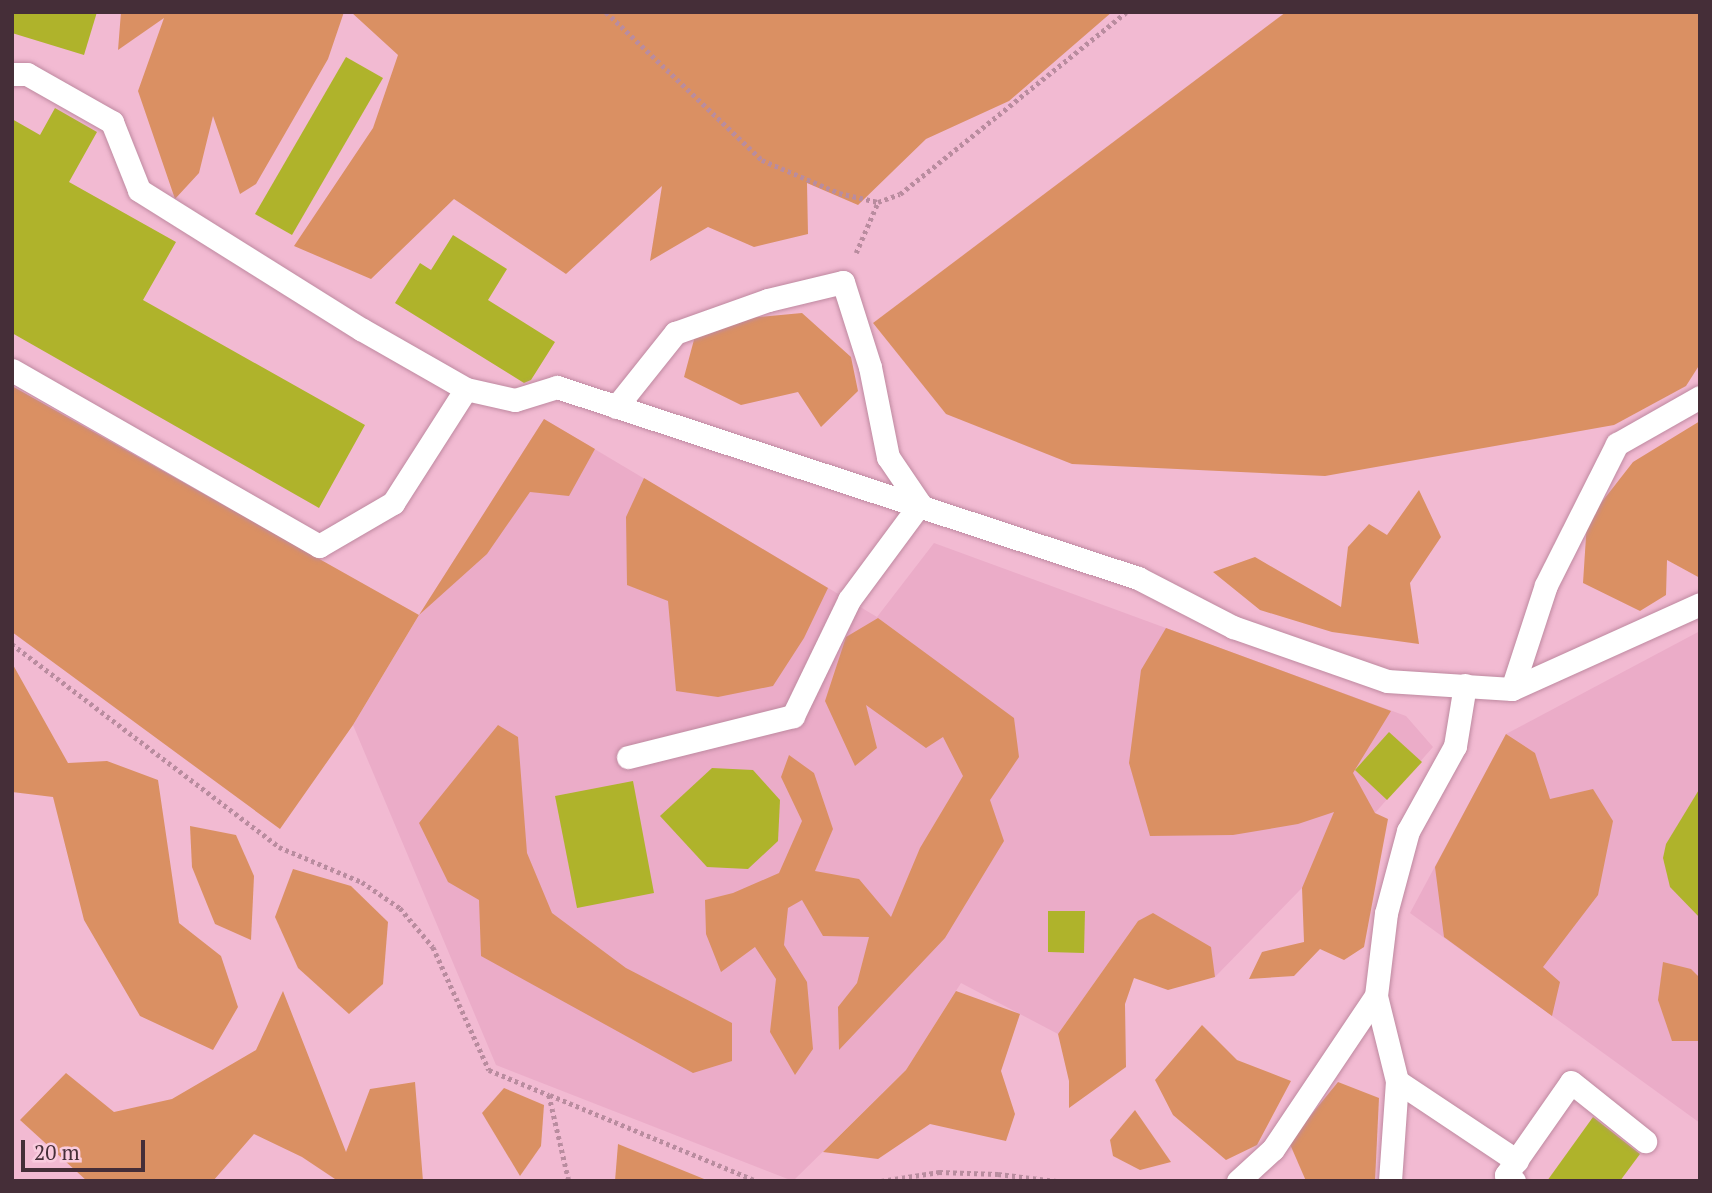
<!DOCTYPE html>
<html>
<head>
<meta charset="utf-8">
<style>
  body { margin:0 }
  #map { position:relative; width:1712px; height:1193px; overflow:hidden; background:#f2bad2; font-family:"PT Serif",serif }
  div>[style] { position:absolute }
  .built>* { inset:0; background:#ebacc8 }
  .green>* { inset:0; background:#da9063 }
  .building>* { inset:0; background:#afb32b }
  .path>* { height:4.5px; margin-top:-2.25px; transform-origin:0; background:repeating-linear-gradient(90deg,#b98c9f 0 3.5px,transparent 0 7px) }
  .roads { filter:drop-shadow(0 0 2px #be89a0) drop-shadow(0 0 2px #be89a0) }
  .service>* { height:23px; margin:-11.5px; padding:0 11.5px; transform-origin:11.5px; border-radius:11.5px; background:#fff }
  span { translate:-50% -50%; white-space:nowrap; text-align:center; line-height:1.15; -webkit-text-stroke:5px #f9cbde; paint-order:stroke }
  .frame { position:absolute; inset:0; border:14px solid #452e38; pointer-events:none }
  .scale { position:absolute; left:21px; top:1140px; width:124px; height:32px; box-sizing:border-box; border:4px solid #452e38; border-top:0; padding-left:9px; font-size:21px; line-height:24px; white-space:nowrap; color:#452e38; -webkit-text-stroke:5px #f9cbde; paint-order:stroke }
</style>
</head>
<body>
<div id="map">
  <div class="built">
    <i style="clip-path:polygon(544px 419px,877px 617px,934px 543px,1406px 716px,1433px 747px,1375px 813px,1215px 977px,1138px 921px,1058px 1034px,961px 983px,906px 1070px,793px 1181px,496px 1065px,353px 725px,419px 615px)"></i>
    <i style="clip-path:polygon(1700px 631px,1700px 1123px,1410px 913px,1506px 734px)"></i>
  </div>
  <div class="green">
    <i style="clip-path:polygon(121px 12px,344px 12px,328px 59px,256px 184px,240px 194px,213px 116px,199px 173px,175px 199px,138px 91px,164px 18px,118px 50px)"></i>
    <i style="clip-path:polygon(351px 12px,1112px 12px,1009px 101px,926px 139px,858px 205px,807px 183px,808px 234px,754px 247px,708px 227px,650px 261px,662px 186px,566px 274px,454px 199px,371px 279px,294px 246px,373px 128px,398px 55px)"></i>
    <i style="clip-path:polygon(1286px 12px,1700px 12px,1700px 364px,1686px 386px,1614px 425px,1325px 476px,1072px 464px,946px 414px,873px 323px)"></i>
    <i style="clip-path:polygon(802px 313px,851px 357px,858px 391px,821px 427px,798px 392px,741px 405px,684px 377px,695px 336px,747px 318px)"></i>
    <i style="clip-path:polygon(12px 386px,419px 615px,544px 419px,595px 449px,569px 496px,530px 492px,487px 554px,419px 615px,353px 725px,280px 829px,12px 632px)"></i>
    <i style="clip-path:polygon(1700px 421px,1700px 578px,1667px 560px,1666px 595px,1640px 611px,1583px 583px,1587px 521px,1633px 462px)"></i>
    <i style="clip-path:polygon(644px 478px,828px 588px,804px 638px,773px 686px,718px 697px,676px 691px,668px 601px,627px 585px,626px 517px)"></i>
    <i style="clip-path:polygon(1419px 490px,1441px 537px,1410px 583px,1419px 644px,1332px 632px,1260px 610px,1213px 572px,1255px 557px,1341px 607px,1348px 547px,1369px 524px,1387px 535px)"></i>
    <i style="clip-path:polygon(878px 618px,1014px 718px,1019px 757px,990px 800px,1004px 841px,945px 938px,839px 1050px,838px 1007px,857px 983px,869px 937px,823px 936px,802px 900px,788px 908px,784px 945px,807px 982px,813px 1049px,795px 1075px,770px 1032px,776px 979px,755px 947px,721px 972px,706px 934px,705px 900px,733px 893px,779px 873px,802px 821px,781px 777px,789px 755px,814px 773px,833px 829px,815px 871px,859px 879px,891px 917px,920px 848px,963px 776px,943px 737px,926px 748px,866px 705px,877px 748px,855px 766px,825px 701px,846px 637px)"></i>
    <i style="clip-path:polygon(1166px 628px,1391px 711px,1353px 773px,1375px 813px,1388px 819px,1364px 947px,1344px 960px,1320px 949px,1294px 976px,1249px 979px,1262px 952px,1304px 942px,1302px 888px,1334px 812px,1298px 824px,1233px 835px,1150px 836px,1129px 763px,1141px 670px)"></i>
    <i style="clip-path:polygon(12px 663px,68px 763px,107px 761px,158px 780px,179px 923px,221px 956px,238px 1007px,213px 1050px,140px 1016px,84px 920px,53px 797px,12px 792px)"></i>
    <i style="clip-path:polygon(498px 725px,518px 737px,527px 853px,552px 913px,626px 968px,732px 1023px,732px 1061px,693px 1073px,481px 956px,479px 900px,448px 882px,419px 823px)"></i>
    <i style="clip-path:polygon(1506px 734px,1535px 753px,1550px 799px,1593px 789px,1613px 821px,1598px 895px,1543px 967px,1560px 982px,1552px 1016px,1444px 937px,1435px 867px)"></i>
    <i style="clip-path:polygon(190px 826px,236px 835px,254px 876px,251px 940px,215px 924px,192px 867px)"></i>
    <i style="clip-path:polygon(293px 869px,351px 886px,388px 922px,383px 984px,349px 1014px,298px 968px,275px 917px)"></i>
    <i style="clip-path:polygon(1153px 913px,1211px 947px,1215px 977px,1168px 990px,1134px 978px,1125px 1004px,1126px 1067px,1069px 1108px,1069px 1081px,1058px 1034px,1138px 921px)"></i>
    <i style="clip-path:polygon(1663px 962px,1691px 969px,1700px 978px,1700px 1041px,1672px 1041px,1658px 1000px)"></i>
    <i style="clip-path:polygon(283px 991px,346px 1152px,370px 1089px,415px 1082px,423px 1181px,338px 1181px,302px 1157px,254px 1134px,213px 1181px,87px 1181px,20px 1120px,66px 1073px,114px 1112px,172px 1099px,256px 1050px)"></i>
    <i style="clip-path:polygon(956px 991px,1020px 1014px,1001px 1071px,1015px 1114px,1006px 1141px,930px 1124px,878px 1159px,823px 1152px,906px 1070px)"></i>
    <i style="clip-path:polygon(1202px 1025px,1237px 1060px,1291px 1081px,1257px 1145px,1226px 1160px,1173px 1115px,1155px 1080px)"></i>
    <i style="clip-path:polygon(1338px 1082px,1379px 1098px,1375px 1181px,1306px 1181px,1289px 1142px)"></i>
    <i style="clip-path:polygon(504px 1088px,544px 1105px,541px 1146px,520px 1176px,482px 1113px)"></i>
    <i style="clip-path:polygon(1135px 1110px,1171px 1162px,1140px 1170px,1113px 1156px,1110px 1140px)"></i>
    <i style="clip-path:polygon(618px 1144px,709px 1181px,615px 1181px)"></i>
  </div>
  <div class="building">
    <i style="clip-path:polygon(12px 12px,97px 12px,84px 55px,12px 33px)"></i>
    <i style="clip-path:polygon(346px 57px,383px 78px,292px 235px,255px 214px)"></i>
    <i style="clip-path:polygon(55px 108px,97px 132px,69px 182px,176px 242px,143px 300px,365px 425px,319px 508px,12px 333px,12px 119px,40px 135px)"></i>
    <i style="clip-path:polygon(453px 235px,507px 269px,488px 300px,555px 342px,531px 380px,524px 383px,395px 303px,420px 263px,431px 270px)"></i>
    <i style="clip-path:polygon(1389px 732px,1422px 762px,1387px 800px,1355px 770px)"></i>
    <i style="clip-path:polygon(712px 768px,753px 770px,780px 800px,778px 841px,748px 869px,707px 867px,660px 816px)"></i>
    <i style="clip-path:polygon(633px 781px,654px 893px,577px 908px,555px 796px)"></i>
    <i style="clip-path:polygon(1700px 788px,1700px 918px,1670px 887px,1663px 858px,1666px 844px)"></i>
    <i style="clip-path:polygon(1048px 911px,1085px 911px,1084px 953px,1048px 952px)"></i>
    <i style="clip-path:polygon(1593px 1117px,1640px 1154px,1620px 1181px,1547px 1181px)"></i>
  </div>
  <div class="path">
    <i style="left:606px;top:12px;width:215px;rotate:43.5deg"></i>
    <i style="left:762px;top:160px;width:84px;rotate:23.2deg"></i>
    <i style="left:839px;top:193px;width:40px;rotate:13deg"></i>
    <i style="left:878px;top:202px;width:23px;rotate:-20deg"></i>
    <i style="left:900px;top:194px;width:290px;rotate:-38.8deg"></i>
    <i style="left:856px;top:253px;width:56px;rotate:-66.7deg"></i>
    <i style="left:12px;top:644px;width:335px;rotate:37.2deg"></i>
    <i style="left:279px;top:847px;width:90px;rotate:22.9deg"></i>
    <i style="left:362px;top:882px;width:46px;rotate:34.4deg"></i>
    <i style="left:400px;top:908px;width:51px;rotate:49.8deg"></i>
    <i style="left:433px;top:947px;width:135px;rotate:65.5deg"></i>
    <i style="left:489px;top:1070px;width:65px;rotate:22.6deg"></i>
    <i style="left:549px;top:1095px;width:88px;rotate:76.9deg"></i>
    <i style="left:550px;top:1095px;width:224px;rotate:22.6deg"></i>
    <i style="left:881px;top:1181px;width:59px;rotate:-8.8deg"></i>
    <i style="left:939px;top:1172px;width:59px;rotate:1.9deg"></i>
    <i style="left:998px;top:1174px;width:59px;rotate:6.8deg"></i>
  </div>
  <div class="roads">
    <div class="service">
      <i style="left:12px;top:74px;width:15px"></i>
      <i style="left:27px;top:74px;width:98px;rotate:29.5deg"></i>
      <i style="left:112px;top:122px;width:73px;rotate:68.3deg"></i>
      <i style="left:139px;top:190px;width:262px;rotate:32.1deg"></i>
      <i style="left:361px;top:329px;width:121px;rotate:29.7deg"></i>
      <i style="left:466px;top:389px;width:50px;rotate:12.7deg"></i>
      <i style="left:515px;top:400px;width:44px;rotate:-17.2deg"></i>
      <i style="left:557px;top:387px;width:612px;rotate:18.2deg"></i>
      <i style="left:1138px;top:578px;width:107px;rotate:27.3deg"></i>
      <i style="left:1233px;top:627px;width:163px;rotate:19.3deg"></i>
      <i style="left:1387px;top:681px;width:125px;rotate:3.7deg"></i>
      <i style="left:1512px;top:689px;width:206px;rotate:-24.3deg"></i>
      <i style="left:12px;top:370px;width:354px;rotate:29.8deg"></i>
      <i style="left:319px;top:546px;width:86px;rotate:-30.2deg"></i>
      <i style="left:393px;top:503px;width:135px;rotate:-57.4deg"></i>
      <i style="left:616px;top:407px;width:95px;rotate:-51.4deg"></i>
      <i style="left:675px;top:333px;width:99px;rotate:-19.5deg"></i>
      <i style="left:768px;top:300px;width:77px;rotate:-13.5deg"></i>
      <i style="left:843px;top:282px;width:89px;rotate:72.4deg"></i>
      <i style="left:870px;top:367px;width:92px;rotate:78.7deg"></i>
      <i style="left:888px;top:457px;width:57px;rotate:55.8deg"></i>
      <i style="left:920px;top:504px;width:119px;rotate:126.5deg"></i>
      <i style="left:849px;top:600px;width:129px;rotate:115.8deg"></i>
      <i style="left:793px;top:716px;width:170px;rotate:166deg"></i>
      <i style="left:1465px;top:685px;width:62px;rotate:99.3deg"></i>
      <i style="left:1455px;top:746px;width:97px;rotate:118.9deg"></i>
      <i style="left:1408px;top:831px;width:85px;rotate:105deg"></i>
      <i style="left:1386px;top:913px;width:84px;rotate:96.9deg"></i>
      <i style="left:1376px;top:996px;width:88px;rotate:76.1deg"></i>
      <i style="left:1397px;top:1081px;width:144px;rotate:33.7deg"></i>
      <i style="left:1512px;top:689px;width:109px;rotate:-71.9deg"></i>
      <i style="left:1546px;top:585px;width:158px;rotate:-63.3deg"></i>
      <i style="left:1617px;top:444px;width:95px;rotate:-29.5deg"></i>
      <i style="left:1238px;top:1181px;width:47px;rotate:-42.4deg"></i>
      <i style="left:1273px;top:1149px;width:184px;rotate:-56.1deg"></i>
      <i style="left:1390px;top:1181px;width:100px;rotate:-86deg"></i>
      <i style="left:1514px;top:1181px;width:10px;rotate:-143deg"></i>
      <i style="left:1506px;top:1175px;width:113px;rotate:-55deg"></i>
      <i style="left:1571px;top:1082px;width:95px;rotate:38.6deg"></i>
    </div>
  </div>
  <div class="frame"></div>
  <div class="scale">20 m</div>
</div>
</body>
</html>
